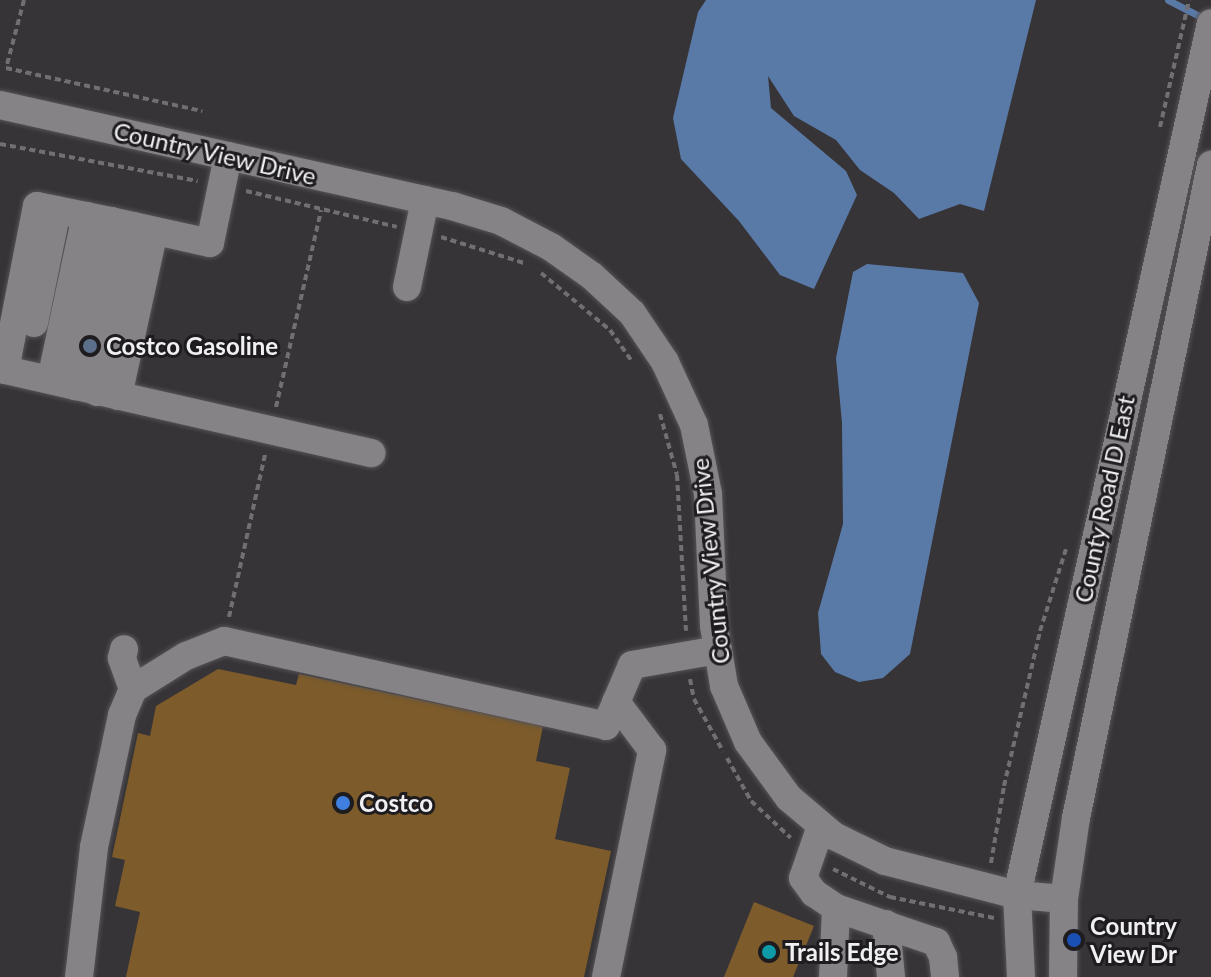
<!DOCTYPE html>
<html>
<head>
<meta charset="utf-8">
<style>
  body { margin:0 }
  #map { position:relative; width:1211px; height:977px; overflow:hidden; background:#373438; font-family:Lato,sans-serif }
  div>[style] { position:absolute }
  .water>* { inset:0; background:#597aa7 }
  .stream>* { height:7px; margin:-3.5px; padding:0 3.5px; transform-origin:3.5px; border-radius:3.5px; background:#597aa7 }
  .building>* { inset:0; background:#7d5b2a }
  .path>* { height:4px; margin-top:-2px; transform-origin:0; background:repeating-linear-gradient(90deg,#716f72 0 6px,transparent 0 10px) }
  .roads { filter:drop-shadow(0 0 2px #555356) drop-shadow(0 0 2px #555356) }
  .minor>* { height:28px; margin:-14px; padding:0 14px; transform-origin:14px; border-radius:14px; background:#868387 }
  .dots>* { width:22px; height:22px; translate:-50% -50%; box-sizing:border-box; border:4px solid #1e1c1e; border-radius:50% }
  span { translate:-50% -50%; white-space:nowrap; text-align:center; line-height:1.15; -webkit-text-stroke:6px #1e1c1e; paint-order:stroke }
  .street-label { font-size:24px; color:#f0eff1 }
  .poi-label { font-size:24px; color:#f0eff1; font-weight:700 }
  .left { translate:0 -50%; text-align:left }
</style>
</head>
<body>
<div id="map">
  <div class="water">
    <i style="clip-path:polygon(706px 0,1036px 0,984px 211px,960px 204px,919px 219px,894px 193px,860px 170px,836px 140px,794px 116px,768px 76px,771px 108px,846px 171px,857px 195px,814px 289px,780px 275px,739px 221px,681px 159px,673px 118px,698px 12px)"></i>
    <i style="clip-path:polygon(867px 264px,963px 273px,979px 303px,910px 654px,883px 678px,859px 682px,835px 672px,821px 654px,818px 613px,843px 524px,842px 423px,836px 358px,853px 272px)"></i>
  </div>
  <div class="stream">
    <i style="left:1168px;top:0;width:42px;rotate:27.2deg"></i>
  </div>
  <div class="building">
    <i style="clip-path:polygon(218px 669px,296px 685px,299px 674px,543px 726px,536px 761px,570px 768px,555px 839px,611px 851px,584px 977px,126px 977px,140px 912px,115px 906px,125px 860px,112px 857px,138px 733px,150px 736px,156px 706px)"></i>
    <i style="clip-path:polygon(754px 902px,814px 926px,793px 977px,724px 977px)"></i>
  </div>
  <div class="path">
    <i style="left:24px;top:0;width:70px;rotate:104.8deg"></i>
    <i style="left:6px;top:68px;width:201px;rotate:12.4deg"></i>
    <i style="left:1160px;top:127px;width:130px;rotate:-77.1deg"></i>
    <i style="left:0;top:144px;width:201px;rotate:10.6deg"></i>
    <i style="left:246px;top:191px;width:155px;rotate:13.4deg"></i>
    <i style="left:441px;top:237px;width:87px;rotate:17.4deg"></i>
    <i style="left:541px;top:273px;width:89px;rotate:39.6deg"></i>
    <i style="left:610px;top:330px;width:38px;rotate:55deg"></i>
    <i style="left:276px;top:407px;width:202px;rotate:-77.1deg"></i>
    <i style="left:660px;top:414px;width:63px;rotate:74.4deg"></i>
    <i style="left:677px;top:475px;width:156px;rotate:86.7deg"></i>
    <i style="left:229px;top:617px;width:167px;rotate:-77.5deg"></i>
    <i style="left:690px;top:679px;width:20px;rotate:79deg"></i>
    <i style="left:694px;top:699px;width:60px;rotate:60.9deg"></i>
    <i style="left:727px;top:758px;width:49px;rotate:60.8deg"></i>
    <i style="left:751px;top:801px;width:54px;rotate:42.8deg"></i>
    <i style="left:991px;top:863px;width:78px;rotate:-80.4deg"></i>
    <i style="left:1004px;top:786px;width:159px;rotate:-76.9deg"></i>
    <i style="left:1040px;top:631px;width:89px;rotate:-72.4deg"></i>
    <i style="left:833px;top:869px;width:64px;rotate:26.2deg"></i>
    <i style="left:890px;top:897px;width:106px;rotate:11.4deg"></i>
  </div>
  <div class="roads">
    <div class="minor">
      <i style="left:0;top:105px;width:463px;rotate:12.6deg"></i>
      <i style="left:452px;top:206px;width:51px;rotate:17deg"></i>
      <i style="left:501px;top:221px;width:56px;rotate:27.5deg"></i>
      <i style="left:551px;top:247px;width:50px;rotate:35.3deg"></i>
      <i style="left:592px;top:276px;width:54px;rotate:42.8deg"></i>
      <i style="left:632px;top:313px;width:59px;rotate:56deg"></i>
      <i style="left:665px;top:362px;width:69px;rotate:65.3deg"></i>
      <i style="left:694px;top:425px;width:70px;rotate:78.5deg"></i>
      <i style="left:708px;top:494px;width:132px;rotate:87.4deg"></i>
      <i style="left:714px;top:626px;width:61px;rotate:80.5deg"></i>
      <i style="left:724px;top:686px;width:61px;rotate:66.8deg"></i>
      <i style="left:748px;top:742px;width:69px;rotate:53.8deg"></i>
      <i style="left:789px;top:798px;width:59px;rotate:40.2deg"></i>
      <i style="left:834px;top:836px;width:57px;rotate:26.1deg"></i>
      <i style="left:885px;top:861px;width:136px;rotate:14.4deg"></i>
      <i style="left:1017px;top:895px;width:47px;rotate:4.9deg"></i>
      <i style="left:228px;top:156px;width:89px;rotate:101.7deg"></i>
      <i style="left:210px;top:243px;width:101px;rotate:-167.5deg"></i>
      <i style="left:111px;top:221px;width:169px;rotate:102deg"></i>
      <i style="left:76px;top:386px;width:303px;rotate:12.8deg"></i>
      <i style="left:407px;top:287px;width:89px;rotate:-78.3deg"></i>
      <i style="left:34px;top:323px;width:115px;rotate:-78.5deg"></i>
      <i style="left:51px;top:380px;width:168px;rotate:-78deg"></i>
      <i style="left:76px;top:386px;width:73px;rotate:-167.3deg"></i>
      <i style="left:5px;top:370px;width:167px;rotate:-79deg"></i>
      <i style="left:37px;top:206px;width:76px;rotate:11.5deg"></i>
      <i style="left:97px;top:392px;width:170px;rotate:-77.4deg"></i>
      <i style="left:118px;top:396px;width:169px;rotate:-77.7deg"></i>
      <i style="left:133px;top:689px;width:62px;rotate:-31.9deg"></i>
      <i style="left:186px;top:656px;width:41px;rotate:-21.5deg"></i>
      <i style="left:224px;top:641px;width:391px;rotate:12.5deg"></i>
      <i style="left:606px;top:726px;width:66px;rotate:-66.9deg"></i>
      <i style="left:632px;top:665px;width:87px;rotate:-9.9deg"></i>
      <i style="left:821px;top:826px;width:55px;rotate:109.1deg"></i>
      <i style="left:803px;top:878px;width:19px;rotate:54deg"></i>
      <i style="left:814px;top:893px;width:27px;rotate:34deg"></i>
      <i style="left:836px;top:908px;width:106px;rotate:18.8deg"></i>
      <i style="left:936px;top:942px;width:17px;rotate:65deg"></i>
      <i style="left:943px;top:957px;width:20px;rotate:84deg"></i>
      <i style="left:886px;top:924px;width:53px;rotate:84.6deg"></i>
      <i style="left:79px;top:977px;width:131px;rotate:-83.4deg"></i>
      <i style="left:94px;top:847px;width:135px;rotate:-78deg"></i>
      <i style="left:122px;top:715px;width:28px;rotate:-67deg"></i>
      <i style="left:133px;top:689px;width:33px;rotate:-110deg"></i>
      <i style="left:122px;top:658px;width:9px;rotate:-77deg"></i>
      <i style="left:606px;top:977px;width:232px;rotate:-78.5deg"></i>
      <i style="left:652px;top:750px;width:60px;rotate:-126.9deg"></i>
      <i style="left:833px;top:977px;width:69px;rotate:-87.5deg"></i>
      <i style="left:1021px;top:977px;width:82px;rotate:-92.8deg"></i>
      <i style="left:1017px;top:895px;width:893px;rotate:-77.46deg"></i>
      <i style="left:1063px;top:977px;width:78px;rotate:-89.3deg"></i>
      <i style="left:1064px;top:899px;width:82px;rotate:-81.6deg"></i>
      <i style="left:1076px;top:818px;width:667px;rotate:-78.32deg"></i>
    </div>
  </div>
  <div class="dots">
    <i style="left:90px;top:346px;background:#5c6f8a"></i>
    <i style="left:343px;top:803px;background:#3f7fe0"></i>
    <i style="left:1074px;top:940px;background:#1a4fb4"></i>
    <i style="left:769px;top:952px;background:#0f9aa8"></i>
  </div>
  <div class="street-label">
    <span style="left:215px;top:153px;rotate:13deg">Country View Drive</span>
    <span style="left:1104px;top:499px;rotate:-78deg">County Road D East</span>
    <span style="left:710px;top:561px;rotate:-96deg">Country View Drive</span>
  </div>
  <div class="poi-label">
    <span class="left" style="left:106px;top:346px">Costco Gasoline</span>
    <span class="left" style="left:359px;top:803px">Costco</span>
    <span class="left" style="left:1090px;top:940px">Country<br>View Dr</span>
    <span class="left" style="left:785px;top:952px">Trails Edge</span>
  </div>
</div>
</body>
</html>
